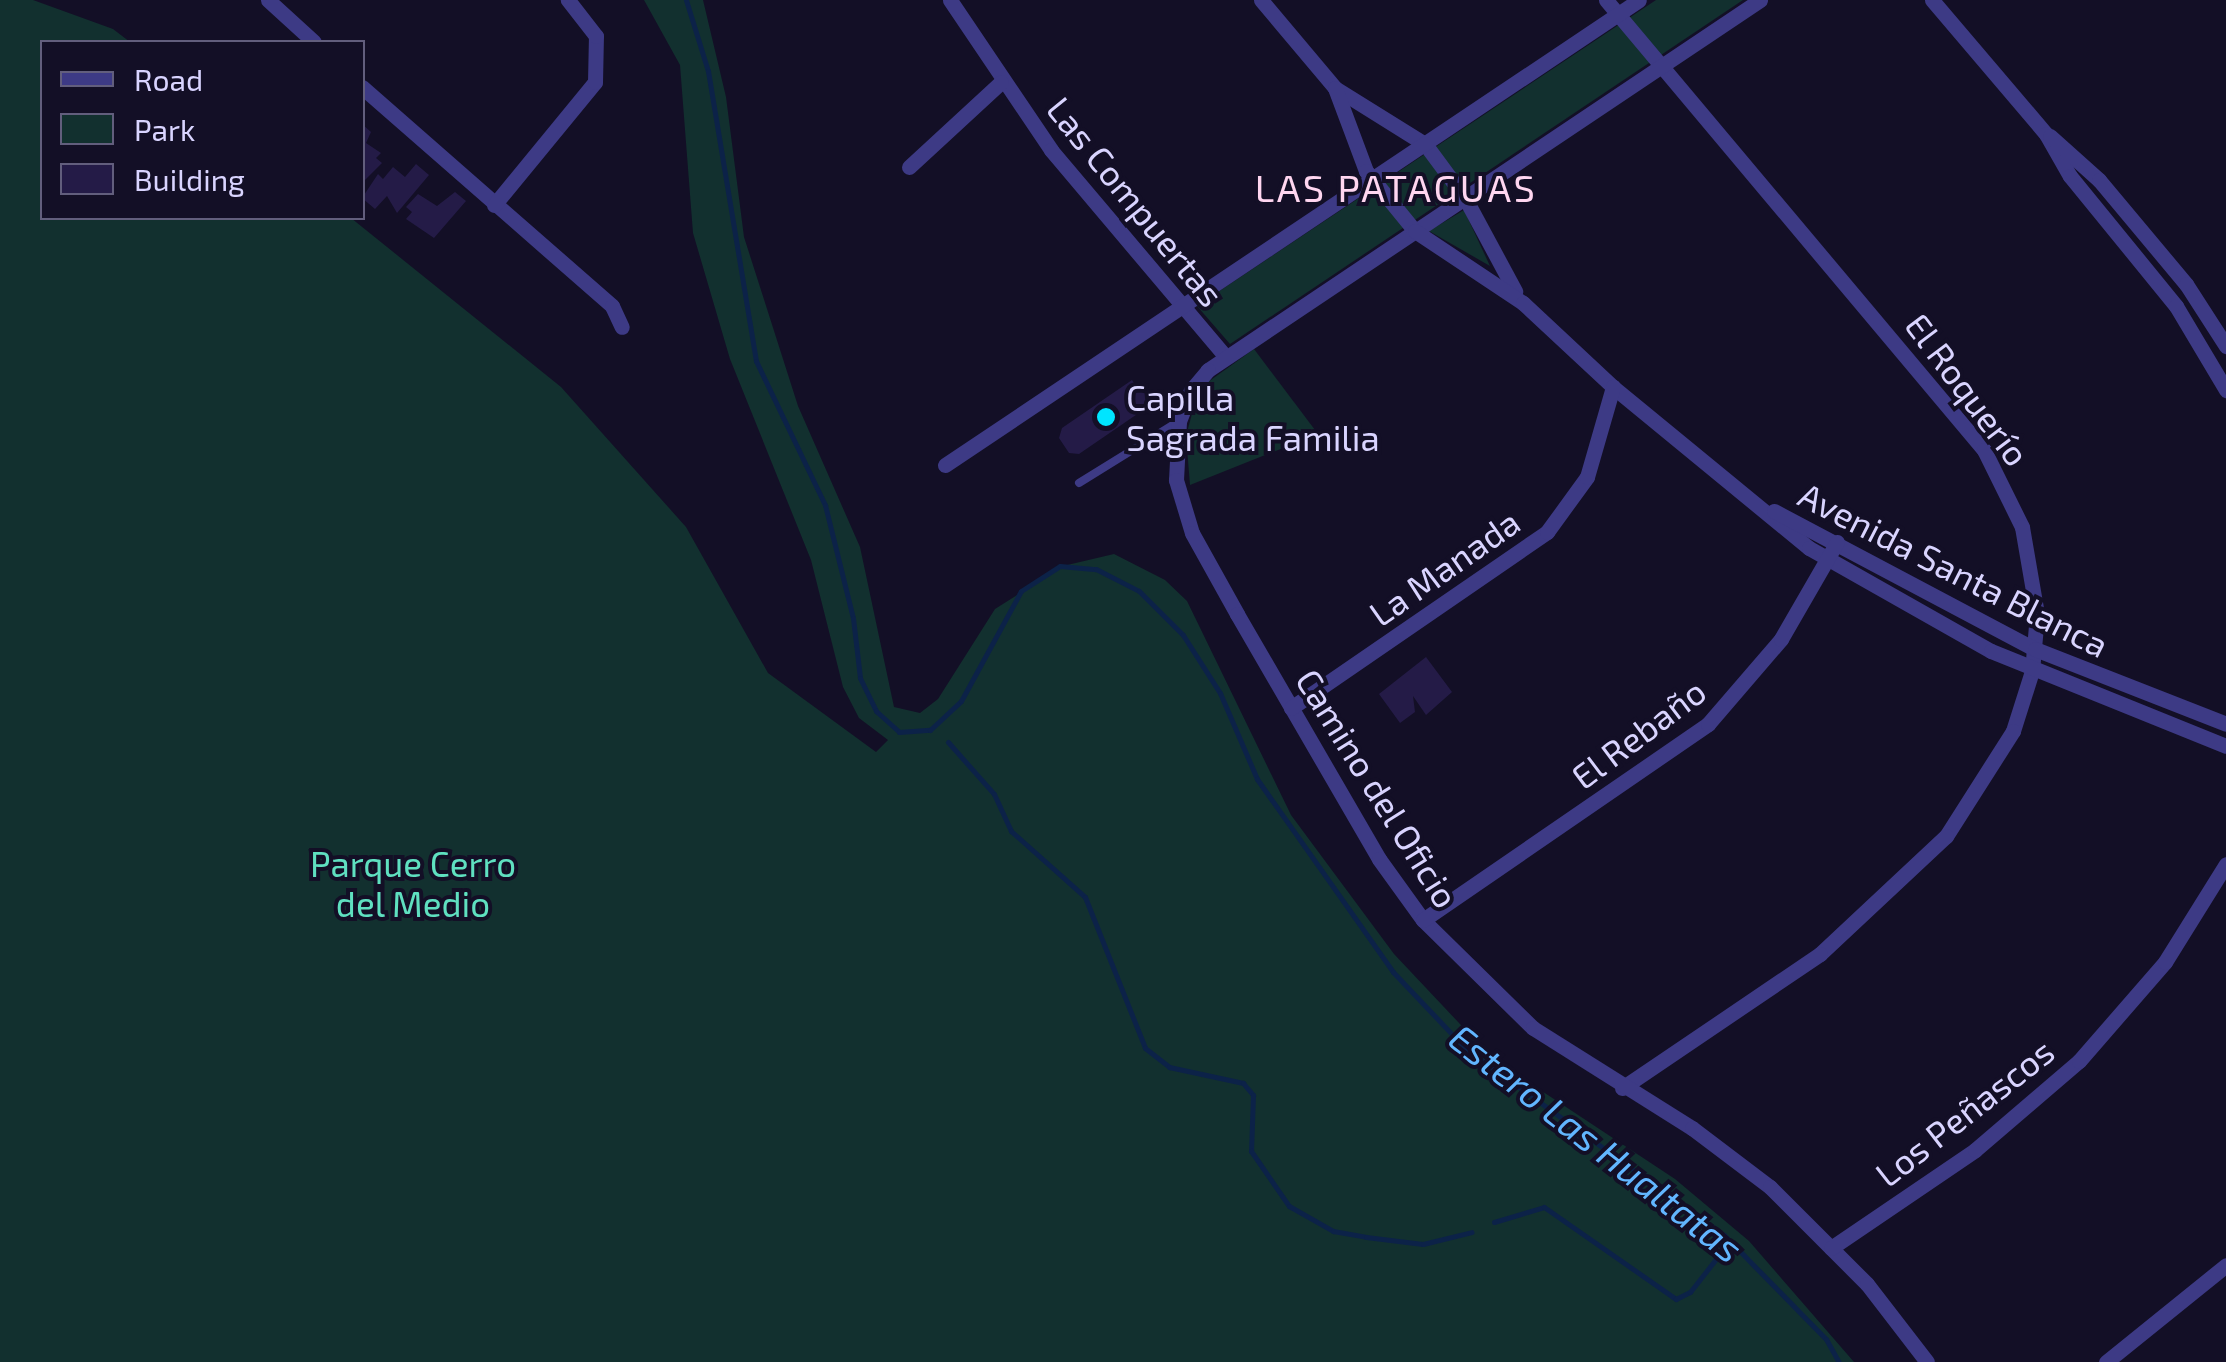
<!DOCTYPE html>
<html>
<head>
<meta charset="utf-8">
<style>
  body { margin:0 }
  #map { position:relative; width:2226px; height:1362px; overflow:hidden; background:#130f26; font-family:"Exo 2",sans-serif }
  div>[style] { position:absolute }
  .green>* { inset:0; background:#12302f }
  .stream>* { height:5px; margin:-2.5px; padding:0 2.5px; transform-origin:2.5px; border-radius:2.5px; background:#0c2248 }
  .building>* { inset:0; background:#241b47 }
  .service>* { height:8px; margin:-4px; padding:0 4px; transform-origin:4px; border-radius:4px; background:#3d3a85 }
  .minor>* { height:15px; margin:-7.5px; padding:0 7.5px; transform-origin:7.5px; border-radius:7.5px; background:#3d3a85 }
  .dots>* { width:28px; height:28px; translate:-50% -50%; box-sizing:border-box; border:5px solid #130f26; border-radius:50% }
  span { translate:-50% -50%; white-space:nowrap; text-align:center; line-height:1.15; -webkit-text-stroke:8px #130f26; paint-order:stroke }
  .street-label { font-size:35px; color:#d9d4ff }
  .poi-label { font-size:35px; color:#d9d4ff }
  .left { translate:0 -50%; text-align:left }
  .park-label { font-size:35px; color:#5fe0c0 }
  .neighbourhood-label { font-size:38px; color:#ffd6f0; letter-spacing:2.5px }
  .water-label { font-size:38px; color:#62b6ff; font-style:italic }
  .legend { position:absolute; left:40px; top:40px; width:325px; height:180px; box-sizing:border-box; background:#130f26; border:2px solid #625e7d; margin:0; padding:12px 18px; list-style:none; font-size:30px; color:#d9d4ff }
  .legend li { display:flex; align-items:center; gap:20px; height:50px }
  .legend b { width:50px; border:2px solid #625e7d }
</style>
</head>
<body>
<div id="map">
  <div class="green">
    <i style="clip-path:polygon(0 0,33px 0,113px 29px,130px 42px,42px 42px,42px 218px,351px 218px,561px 387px,686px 527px,768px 673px,876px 752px,888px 740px,859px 718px,843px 687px,811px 560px,730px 359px,693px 233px,680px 65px,644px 0,703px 0,726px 97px,744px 237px,798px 406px,860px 547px,894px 707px,920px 713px,938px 699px,995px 609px,1063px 566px,1114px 554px,1165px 580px,1187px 601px,1291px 815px,1394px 954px,1492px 1058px,1675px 1179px,1749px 1241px,1854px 1362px,0 1362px)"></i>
    <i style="clip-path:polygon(1656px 0,1743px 0,1230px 344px,1197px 306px)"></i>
    <i style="clip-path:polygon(1464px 210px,1490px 266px,1429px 231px)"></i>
    <i style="clip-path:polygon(1254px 349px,1318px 434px,1190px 485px,1186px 436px,1193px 410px,1208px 382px)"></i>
  </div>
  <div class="stream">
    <i style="left:686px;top:0;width:74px;rotate:72.8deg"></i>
    <i style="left:708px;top:71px;width:294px;rotate:80.6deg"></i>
    <i style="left:756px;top:361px;width:160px;rotate:64.4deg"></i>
    <i style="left:825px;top:505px;width:116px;rotate:76.1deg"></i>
    <i style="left:853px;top:618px;width:60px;rotate:83.3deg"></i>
    <i style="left:860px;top:678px;width:37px;rotate:64deg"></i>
    <i style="left:876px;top:711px;width:31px;rotate:42deg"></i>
    <i style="left:899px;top:732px;width:31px;rotate:-4deg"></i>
    <i style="left:930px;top:730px;width:42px;rotate:-43.1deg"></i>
    <i style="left:961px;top:701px;width:125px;rotate:-61.4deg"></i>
    <i style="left:1021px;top:591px;width:46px;rotate:-32.7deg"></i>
    <i style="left:1060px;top:566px;width:36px;rotate:5deg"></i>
    <i style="left:1096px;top:569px;width:48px;rotate:27.1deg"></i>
    <i style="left:1139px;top:591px;width:62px;rotate:45deg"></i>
    <i style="left:1183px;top:635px;width:69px;rotate:57.5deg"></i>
    <i style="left:1220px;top:693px;width:94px;rotate:66.7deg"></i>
    <i style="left:1257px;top:779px;width:236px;rotate:54.8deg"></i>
    <i style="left:1393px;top:972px;width:106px;rotate:46.5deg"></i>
    <i style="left:1466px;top:1049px;width:318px;rotate:35.8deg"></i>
    <i style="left:1724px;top:1235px;width:146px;rotate:45.6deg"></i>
    <i style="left:1826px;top:1339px;width:26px;rotate:61deg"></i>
    <i style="left:948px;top:742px;width:69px;rotate:48.5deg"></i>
    <i style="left:994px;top:794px;width:41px;rotate:65.3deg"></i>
    <i style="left:1011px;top:831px;width:99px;rotate:41.7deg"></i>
    <i style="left:1085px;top:897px;width:162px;rotate:68.3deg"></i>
    <i style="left:1145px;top:1048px;width:31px;rotate:38deg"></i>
    <i style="left:1169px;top:1067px;width:76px;rotate:12.2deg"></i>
    <i style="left:1243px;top:1083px;width:16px;rotate:50deg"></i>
    <i style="left:1253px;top:1095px;width:56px;rotate:92deg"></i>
    <i style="left:1251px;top:1151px;width:67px;rotate:55.4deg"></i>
    <i style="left:1289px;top:1206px;width:51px;rotate:29.6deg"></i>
    <i style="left:1333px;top:1231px;width:34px;rotate:10deg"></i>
    <i style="left:1366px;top:1237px;width:57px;rotate:7deg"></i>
    <i style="left:1423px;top:1244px;width:50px;rotate:-13.8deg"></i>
    <i style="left:1494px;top:1222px;width:52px;rotate:-16.7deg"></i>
    <i style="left:1544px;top:1207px;width:161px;rotate:34.9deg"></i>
    <i style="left:1676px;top:1299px;width:16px;rotate:-27deg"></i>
    <i style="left:1690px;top:1292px;width:65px;rotate:-51.9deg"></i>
  </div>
  <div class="building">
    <i style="clip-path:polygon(362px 124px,371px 132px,366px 143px,381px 153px,376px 158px,382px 163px,365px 180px)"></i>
    <i style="clip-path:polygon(416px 164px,429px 175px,397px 213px,387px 196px,375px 209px,362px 198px,378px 174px,383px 179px,393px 167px,405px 177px)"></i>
    <i style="clip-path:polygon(455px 192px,466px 201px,434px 238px,406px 219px,412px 212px,406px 207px,418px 194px,437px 206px)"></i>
    <i style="clip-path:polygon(1132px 380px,1136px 386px,1143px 382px,1152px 396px,1149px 406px,1079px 454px,1069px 453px,1059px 438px,1062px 428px)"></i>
    <i style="clip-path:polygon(1426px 657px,1452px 692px,1426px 715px,1413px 696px,1415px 712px,1400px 723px,1379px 694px)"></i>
  </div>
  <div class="service">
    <i style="left:1079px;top:483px;width:118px;rotate:-31.8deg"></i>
  </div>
  <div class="minor">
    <i style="left:268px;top:0;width:62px;rotate:42.4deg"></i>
    <i style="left:950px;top:0;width:181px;rotate:56deg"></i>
    <i style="left:1051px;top:150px;width:271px;rotate:49.8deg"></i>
    <i style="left:1261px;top:0;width:115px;rotate:49.9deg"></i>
    <i style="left:1335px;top:88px;width:106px;rotate:31.9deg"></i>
    <i style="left:1425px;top:144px;width:67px;rotate:53.5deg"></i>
    <i style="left:1465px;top:198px;width:106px;rotate:61.7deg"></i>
    <i style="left:1606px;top:0;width:588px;rotate:49.97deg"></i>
    <i style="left:1984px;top:450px;width:86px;rotate:63.7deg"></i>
    <i style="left:2022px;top:527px;width:88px;rotate:80.2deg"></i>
    <i style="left:2037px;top:614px;width:57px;rotate:95deg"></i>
    <i style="left:2032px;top:671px;width:63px;rotate:107.6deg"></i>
    <i style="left:2013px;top:731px;width:125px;rotate:122.5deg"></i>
    <i style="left:1946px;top:836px;width:173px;rotate:136.9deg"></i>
    <i style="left:1820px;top:954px;width:239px;rotate:145.9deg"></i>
    <i style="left:1760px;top:0;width:665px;rotate:146.17deg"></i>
    <i style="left:1208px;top:370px;width:26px;rotate:130deg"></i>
    <i style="left:1191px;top:390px;width:33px;rotate:111deg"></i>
    <i style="left:1179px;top:421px;width:59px;rotate:92.9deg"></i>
    <i style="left:1176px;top:480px;width:55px;rotate:73.2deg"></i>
    <i style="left:1192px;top:533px;width:93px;rotate:60.9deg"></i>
    <i style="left:1237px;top:614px;width:283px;rotate:59.9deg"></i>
    <i style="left:1379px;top:859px;width:75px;rotate:54.2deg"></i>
    <i style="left:1423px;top:920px;width:154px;rotate:44.5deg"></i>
    <i style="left:1533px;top:1028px;width:188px;rotate:32.2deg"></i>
    <i style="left:1692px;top:1128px;width:98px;rotate:37.1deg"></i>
    <i style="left:1770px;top:1187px;width:137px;rotate:45deg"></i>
    <i style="left:1867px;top:1284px;width:98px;rotate:52.4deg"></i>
    <i style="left:1932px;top:0;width:176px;rotate:49.6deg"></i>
    <i style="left:2046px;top:134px;width:48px;rotate:60.3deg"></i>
    <i style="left:2070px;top:176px;width:168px;rotate:50.8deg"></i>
    <i style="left:2176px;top:306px;width:98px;rotate:59.2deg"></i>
    <i style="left:362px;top:87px;width:332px;rotate:41.2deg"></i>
    <i style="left:612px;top:306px;width:23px;rotate:65deg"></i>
    <i style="left:1335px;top:88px;width:89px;rotate:69.5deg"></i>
    <i style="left:1366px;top:171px;width:77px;rotate:50.8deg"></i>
    <i style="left:1415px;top:231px;width:130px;rotate:33.7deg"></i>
    <i style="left:1523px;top:303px;width:123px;rotate:43deg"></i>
    <i style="left:1613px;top:387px;width:254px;rotate:39.4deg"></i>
    <i style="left:1809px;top:548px;width:209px;rotate:29.5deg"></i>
    <i style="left:1991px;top:651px;width:253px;rotate:22deg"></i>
    <i style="left:2050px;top:136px;width:66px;rotate:41.9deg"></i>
    <i style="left:2099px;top:180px;width:136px;rotate:50.1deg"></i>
    <i style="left:2186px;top:284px;width:74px;rotate:57.2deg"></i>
    <i style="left:909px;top:167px;width:125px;rotate:-42.7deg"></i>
    <i style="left:494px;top:205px;width:159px;rotate:-50.6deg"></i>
    <i style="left:595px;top:82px;width:46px;rotate:-88.8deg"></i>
    <i style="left:596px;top:36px;width:46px;rotate:-127.9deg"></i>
    <i style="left:945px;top:465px;width:835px;rotate:-33.82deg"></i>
    <i style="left:1774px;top:511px;width:295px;rotate:27.9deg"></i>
    <i style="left:2035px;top:649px;width:205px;rotate:21.4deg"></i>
    <i style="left:1291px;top:708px;width:311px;rotate:-34.5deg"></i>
    <i style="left:1547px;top:532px;width:68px;rotate:-54deg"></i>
    <i style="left:1587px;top:477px;width:94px;rotate:-73.9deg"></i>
    <i style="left:1423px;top:920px;width:346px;rotate:-34.5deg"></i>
    <i style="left:1708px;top:724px;width:112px;rotate:-49.3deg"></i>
    <i style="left:1781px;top:639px;width:112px;rotate:-60deg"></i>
    <i style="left:1831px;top:1248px;width:174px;rotate:-34.2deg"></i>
    <i style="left:1975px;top:1150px;width:137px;rotate:-40.6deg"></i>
    <i style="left:2079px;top:1061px;width:131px;rotate:-49deg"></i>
    <i style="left:2165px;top:962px;width:115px;rotate:-58.1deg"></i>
    <i style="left:2106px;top:1362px;width:154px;rotate:-38.9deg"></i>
  </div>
  <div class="dots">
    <i style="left:1106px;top:417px;background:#00e5ff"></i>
  </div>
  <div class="street-label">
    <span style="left:1136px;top:201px;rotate:51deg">Las Compuertas</span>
    <span style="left:1968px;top:389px;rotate:53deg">El Roquerío</span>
    <span style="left:1444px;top:567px;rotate:-35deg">La Manada</span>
    <span style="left:1954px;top:569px;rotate:27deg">Avenida Santa Blanca</span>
    <span style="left:1638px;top:733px;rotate:-37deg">El Rebaño</span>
    <span style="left:1378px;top:788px;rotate:58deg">Camino del Oficio</span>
    <span style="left:1964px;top:1112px;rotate:-38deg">Los Peñascos</span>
  </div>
  <div class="poi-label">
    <span class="left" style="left:1126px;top:417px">Capilla<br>Sagrada Familia</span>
  </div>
  <div class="park-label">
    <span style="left:413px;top:883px">Parque Cerro<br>del Medio</span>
  </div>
  <div class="neighbourhood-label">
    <span style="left:1396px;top:188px">LAS PATAGUAS</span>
  </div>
  <div class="water-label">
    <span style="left:1596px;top:1143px;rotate:38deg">Estero Las Hualtatas</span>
  </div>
  <ul class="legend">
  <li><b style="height:12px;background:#3d3a85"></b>Road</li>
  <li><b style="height:28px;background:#12302f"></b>Park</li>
  <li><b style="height:28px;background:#241b47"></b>Building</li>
  </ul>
</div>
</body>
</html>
